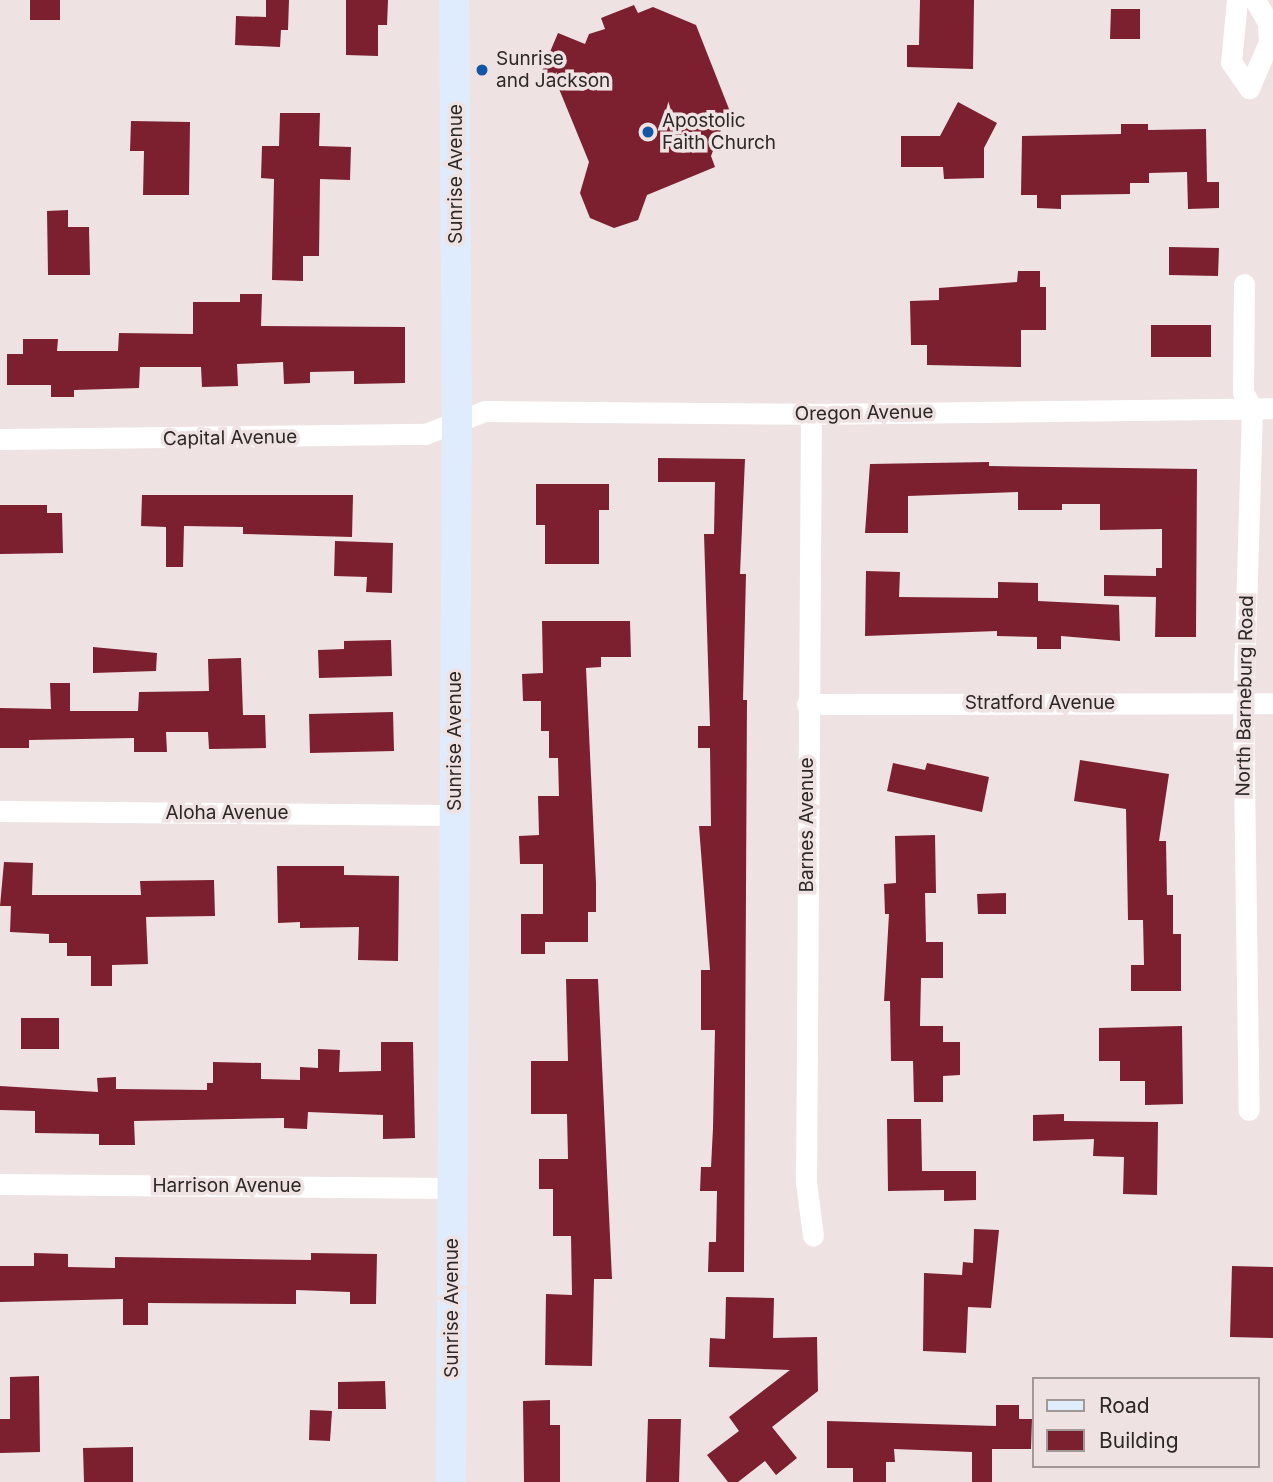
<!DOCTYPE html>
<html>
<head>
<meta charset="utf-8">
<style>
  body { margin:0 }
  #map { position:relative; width:1273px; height:1482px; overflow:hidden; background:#efe2e2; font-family:Inter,sans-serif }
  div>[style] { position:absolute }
  .building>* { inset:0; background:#7c1f2e }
  .street>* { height:21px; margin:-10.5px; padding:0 10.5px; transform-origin:10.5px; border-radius:10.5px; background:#fff }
  .secondary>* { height:30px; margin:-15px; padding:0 15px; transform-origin:15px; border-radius:15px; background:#dfecfe }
  .dots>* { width:19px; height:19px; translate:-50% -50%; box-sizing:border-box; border:4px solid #efe2e2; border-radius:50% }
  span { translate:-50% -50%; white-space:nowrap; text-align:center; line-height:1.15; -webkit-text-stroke:7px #efe2e2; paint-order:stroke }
  .poi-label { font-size:19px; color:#2d2828 }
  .left { translate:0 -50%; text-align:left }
  .street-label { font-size:19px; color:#2d2828 }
  .legend { position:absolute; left:1032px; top:1377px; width:228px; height:91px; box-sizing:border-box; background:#efe2e2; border:2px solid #a19898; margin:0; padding:9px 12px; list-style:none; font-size:21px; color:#2d2828 }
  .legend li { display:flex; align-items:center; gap:14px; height:35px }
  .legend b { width:35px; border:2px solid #a19898 }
</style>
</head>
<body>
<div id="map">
  <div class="building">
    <i style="clip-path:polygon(30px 0,60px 0,60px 20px,30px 20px)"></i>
    <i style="clip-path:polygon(266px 0,289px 0,288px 30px,281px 30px,280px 47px,235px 45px,236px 16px,266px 17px)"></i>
    <i style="clip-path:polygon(346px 0,388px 0,387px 25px,378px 25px,378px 56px,346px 55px)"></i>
    <i style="clip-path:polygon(920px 0,974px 0,973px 69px,907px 67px,907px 45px,919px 45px)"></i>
    <i style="clip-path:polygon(634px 5px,638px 13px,653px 7px,696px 25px,729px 109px,711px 156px,715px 167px,647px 195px,638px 220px,614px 228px,590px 218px,580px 193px,589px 162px,557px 84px,539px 78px,558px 33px,585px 44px,589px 34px,605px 29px,601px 18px)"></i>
    <i style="clip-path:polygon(1111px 9px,1140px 9px,1140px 39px,1110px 39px)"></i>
    <i style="clip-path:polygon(958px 102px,997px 123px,984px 148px,984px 178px,944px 179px,943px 167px,901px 167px,901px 136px,940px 136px)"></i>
    <i style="clip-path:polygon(280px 113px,320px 113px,319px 146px,351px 147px,350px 180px,320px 179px,319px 256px,303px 256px,303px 281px,272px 280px,274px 179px,261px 178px,262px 146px,279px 146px)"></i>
    <i style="clip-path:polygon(131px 121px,190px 122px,189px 195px,143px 195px,144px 151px,130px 151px)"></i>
    <i style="clip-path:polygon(1121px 124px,1148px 124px,1148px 130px,1206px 129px,1207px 182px,1219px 182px,1219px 208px,1188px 209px,1187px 172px,1149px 173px,1149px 183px,1130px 183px,1130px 194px,1061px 195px,1061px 209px,1037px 208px,1037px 195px,1021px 195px,1022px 136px,1121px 134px)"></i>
    <i style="clip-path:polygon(68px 210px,68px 227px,89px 227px,90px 275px,48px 275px,47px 211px)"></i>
    <i style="clip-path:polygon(1169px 247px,1219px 248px,1218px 276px,1169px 275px)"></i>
    <i style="clip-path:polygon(1018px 271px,1040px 271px,1040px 287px,1046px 287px,1046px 330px,1021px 330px,1021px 367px,927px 365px,927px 345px,911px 345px,910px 301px,939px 300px,939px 288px,1017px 282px)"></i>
    <i style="clip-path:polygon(240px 294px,262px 294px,261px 326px,405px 327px,405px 383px,354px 384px,354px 371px,310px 372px,310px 383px,284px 384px,283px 362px,237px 364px,238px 386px,202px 387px,201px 367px,140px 367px,139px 388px,74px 390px,74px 397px,51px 397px,51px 385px,7px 385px,7px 354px,23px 354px,23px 339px,58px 339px,57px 351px,118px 351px,119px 333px,193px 334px,193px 302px,240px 302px)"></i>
    <i style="clip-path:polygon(1151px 325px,1211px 325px,1211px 357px,1151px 357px)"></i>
    <i style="clip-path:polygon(658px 458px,745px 459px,740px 574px,746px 574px,743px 700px,747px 700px,744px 1272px,708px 1272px,709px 1242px,716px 1242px,717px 1191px,700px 1191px,701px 1167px,711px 1167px,713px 1128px,715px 1030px,701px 1030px,701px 970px,710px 970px,699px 826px,711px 826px,710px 748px,698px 748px,698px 726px,710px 726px,704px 534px,714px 534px,715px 482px,658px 482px)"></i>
    <i style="clip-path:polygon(989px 462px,989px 466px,1197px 469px,1196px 637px,1155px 637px,1156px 597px,1104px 596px,1104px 575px,1156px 576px,1156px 568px,1162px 568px,1162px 529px,1100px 530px,1100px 504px,1062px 504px,1062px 510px,1018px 510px,1018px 492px,908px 496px,908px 533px,865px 533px,870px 464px)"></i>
    <i style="clip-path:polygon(536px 484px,609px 484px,609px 510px,599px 510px,599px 564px,545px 564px,545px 525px,536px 525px)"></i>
    <i style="clip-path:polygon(142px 495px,353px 495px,352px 537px,243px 534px,243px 527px,184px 526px,183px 567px,166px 567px,166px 527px,141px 526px)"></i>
    <i style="clip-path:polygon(0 505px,47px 505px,47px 513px,62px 513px,63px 553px,0 554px)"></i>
    <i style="clip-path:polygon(335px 541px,393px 543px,392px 593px,366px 592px,367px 577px,334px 576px)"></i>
    <i style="clip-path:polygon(866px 571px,900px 572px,899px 597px,998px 598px,998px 582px,1038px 583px,1038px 601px,1119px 605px,1120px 641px,1061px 636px,1061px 649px,1037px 649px,1037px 637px,997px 636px,997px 631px,865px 636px)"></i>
    <i style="clip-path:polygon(542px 621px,630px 621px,631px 657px,601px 657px,601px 667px,586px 668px,596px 883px,596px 912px,588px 912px,588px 942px,545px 942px,545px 954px,521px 954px,521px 914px,543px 914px,543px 864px,520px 864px,519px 836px,539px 835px,538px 796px,559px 796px,558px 758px,549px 758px,549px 731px,541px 731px,541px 701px,523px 701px,522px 674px,543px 673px)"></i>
    <i style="clip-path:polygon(391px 640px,392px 676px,319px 678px,318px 650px,344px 649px,344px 641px)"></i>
    <i style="clip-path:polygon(93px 647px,157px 653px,156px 671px,93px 673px)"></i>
    <i style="clip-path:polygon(241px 658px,243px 715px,265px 715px,266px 748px,209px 749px,208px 732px,166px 732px,167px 752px,134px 752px,134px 738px,29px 740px,29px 748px,0 748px,0 708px,51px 709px,50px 683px,70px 683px,70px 711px,138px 711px,139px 692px,209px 691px,208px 659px)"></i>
    <i style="clip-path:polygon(393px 712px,394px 751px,310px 753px,309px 714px)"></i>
    <i style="clip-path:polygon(1080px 760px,1169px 774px,1159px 841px,1166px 841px,1167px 895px,1173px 895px,1173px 934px,1181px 934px,1181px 991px,1131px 991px,1131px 965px,1144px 965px,1143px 920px,1128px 920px,1126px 809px,1074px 801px)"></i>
    <i style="clip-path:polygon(893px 763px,925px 770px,927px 763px,989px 777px,982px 812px,887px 791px)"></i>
    <i style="clip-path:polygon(935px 835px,936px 893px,925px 893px,926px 942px,943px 942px,943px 978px,921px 978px,920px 1026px,943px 1026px,943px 1042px,960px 1042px,960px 1075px,943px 1076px,943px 1102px,914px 1102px,913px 1061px,891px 1061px,890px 1001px,884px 1001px,889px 914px,885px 914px,884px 884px,896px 883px,895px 836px)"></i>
    <i style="clip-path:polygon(4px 862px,33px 863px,32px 895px,141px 895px,140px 881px,214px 880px,215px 916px,146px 917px,148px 964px,112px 965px,112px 986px,91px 986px,91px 956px,67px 956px,67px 943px,49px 943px,49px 934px,10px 932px,11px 906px,0 906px)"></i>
    <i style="clip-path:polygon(277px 866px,344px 866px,344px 875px,399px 876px,398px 961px,358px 960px,359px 927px,300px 928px,300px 922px,278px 923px)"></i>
    <i style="clip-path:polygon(1006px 893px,1006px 914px,978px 914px,977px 894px)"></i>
    <i style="clip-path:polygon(566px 979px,598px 979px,612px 1279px,594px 1279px,592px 1366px,545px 1365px,546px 1294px,572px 1295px,571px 1236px,553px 1236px,553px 1189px,539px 1189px,539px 1159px,568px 1159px,567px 1114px,531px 1114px,531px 1061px,568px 1061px)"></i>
    <i style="clip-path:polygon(21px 1018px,59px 1018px,59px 1049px,21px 1049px)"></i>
    <i style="clip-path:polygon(1182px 1026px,1183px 1104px,1145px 1105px,1145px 1081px,1120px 1081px,1120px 1061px,1099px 1061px,1099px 1028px)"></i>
    <i style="clip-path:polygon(381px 1042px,413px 1042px,415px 1138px,383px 1139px,383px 1115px,308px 1112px,307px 1129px,284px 1128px,284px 1118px,134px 1121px,135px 1145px,99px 1145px,99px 1134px,35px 1133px,35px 1111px,0 1110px,0 1086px,98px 1092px,97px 1078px,116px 1077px,116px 1089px,207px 1090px,207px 1083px,213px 1083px,213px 1062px,261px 1063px,261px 1079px,300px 1080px,300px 1067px,318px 1068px,318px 1049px,340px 1050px,339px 1072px,381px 1071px)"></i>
    <i style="clip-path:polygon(1064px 1114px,1064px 1121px,1158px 1122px,1157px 1195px,1123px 1194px,1124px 1157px,1093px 1156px,1094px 1139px,1033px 1141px,1033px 1115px)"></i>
    <i style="clip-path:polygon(887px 1119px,921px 1119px,922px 1171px,976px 1171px,976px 1200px,944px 1201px,944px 1190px,888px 1191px)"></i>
    <i style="clip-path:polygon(974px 1229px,999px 1230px,991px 1308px,968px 1307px,966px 1353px,923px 1351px,924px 1273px,962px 1275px,963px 1262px,973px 1263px)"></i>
    <i style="clip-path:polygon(34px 1253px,68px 1254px,68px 1267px,115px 1268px,115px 1257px,311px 1260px,311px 1253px,377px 1254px,376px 1304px,350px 1304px,350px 1292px,296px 1290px,296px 1304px,148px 1303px,148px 1325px,123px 1325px,123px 1299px,0 1302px,0 1266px,34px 1266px)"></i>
    <i style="clip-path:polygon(1232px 1266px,1273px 1267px,1273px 1338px,1230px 1337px)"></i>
    <i style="clip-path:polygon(726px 1297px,774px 1298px,773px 1338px,817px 1337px,818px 1391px,772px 1427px,797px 1458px,776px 1475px,765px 1461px,738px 1482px,728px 1482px,707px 1455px,739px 1431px,729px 1417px,790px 1370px,709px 1367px,710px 1338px,725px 1339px)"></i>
    <i style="clip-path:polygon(39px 1376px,40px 1452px,0 1453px,0 1419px,10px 1419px,10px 1377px)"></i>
    <i style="clip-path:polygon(385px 1381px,386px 1409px,338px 1409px,338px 1382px)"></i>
    <i style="clip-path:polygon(550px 1400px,550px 1425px,560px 1425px,560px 1482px,524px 1482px,523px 1401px)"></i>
    <i style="clip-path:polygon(996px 1405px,1019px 1405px,1019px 1419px,1032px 1419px,1031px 1449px,992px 1449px,992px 1482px,972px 1482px,972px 1452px,894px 1449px,895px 1462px,886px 1462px,886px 1482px,853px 1482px,853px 1468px,827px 1468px,827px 1421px,996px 1426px)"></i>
    <i style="clip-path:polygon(310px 1410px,332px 1411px,330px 1441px,309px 1440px)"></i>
    <i style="clip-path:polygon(648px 1419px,681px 1419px,679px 1482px,646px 1482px)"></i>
    <i style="clip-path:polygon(133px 1447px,133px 1482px,84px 1482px,83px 1448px)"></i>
  </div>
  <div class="street">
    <i style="left:1237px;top:0;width:62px;rotate:95.5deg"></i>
    <i style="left:1231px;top:62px;width:32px;rotate:55deg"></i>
    <i style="left:1249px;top:88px;width:50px;rotate:-66.5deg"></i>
    <i style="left:1269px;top:42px;width:20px;rotate:-93deg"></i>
    <i style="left:1268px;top:22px;width:26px;rotate:-121deg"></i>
    <i style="left:1244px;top:284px;width:108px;rotate:90.5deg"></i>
    <i style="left:1243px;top:392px;width:18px;rotate:61deg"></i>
    <i style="left:1252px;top:408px;width:295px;rotate:91.7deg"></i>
    <i style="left:1243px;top:703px;width:407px;rotate:89.2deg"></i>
    <i style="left:811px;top:414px;width:768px;rotate:90.37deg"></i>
    <i style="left:806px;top:1182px;width:54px;rotate:82.6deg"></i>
    <i style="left:0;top:439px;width:425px;rotate:-0.7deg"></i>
    <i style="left:425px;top:434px;width:64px;rotate:-21deg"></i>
    <i style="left:485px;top:411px;width:326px;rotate:0.5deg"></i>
    <i style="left:811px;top:414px;width:462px;rotate:-0.7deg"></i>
    <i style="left:807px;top:704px;width:466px;rotate:-0.1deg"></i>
    <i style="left:0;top:811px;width:454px;rotate:0.5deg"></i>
    <i style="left:0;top:1184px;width:453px;rotate:0.5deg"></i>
  </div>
  <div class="secondary">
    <i style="left:451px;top:1482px;width:1061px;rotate:-89.68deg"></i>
    <i style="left:457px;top:421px;width:421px;rotate:-90.4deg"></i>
  </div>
  <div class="dots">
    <i style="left:482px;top:70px;background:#1256a5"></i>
    <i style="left:648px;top:132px;background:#1256a5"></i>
  </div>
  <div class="poi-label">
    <span class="left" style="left:496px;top:70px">Sunrise<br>and Jackson</span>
    <span class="left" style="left:662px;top:132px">Apostolic<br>Faith Church</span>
  </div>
  <div class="street-label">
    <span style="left:456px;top:174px;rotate:-90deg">Sunrise Avenue</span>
    <span style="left:864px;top:413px;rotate:-1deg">Oregon Avenue</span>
    <span style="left:230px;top:438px;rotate:-1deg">Capital Avenue</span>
    <span style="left:1245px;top:696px;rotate:-89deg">North Barneburg Road</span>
    <span style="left:1040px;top:703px">Stratford Avenue</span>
    <span style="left:455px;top:741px;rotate:-90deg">Sunrise Avenue</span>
    <span style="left:227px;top:813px">Aloha Avenue</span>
    <span style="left:807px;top:825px;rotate:-90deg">Barnes Avenue</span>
    <span style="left:227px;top:1186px">Harrison Avenue</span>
    <span style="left:452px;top:1308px;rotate:-90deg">Sunrise Avenue</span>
  </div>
  <ul class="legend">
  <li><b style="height:9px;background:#dfecfe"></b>Road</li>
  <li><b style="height:19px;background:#7c1f2e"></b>Building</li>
  </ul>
</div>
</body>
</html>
